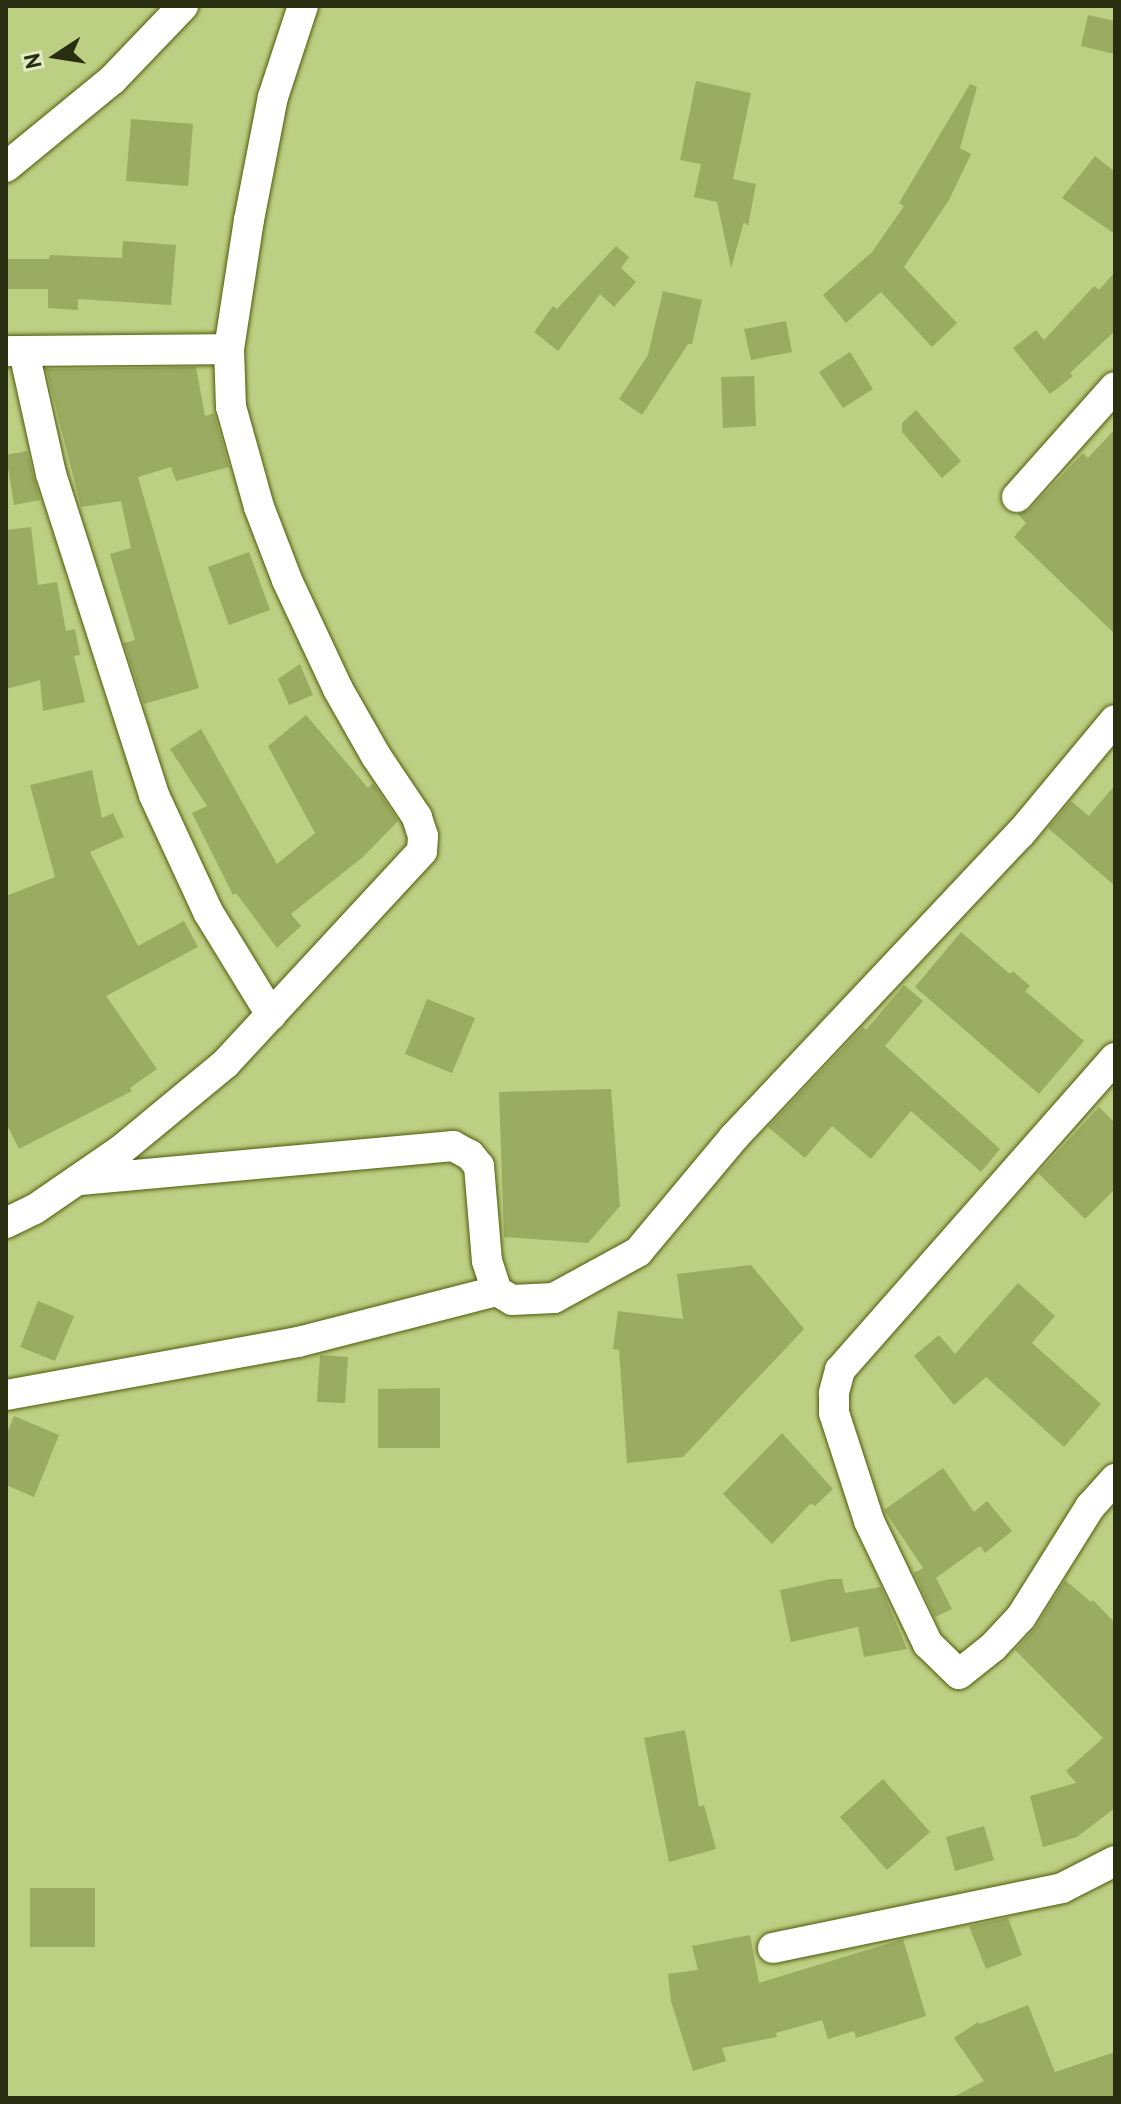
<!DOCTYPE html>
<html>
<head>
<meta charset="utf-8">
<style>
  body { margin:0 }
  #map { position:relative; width:1121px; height:2104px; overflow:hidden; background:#bdcf83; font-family:"PT Sans",sans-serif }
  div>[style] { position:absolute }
  .building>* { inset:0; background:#9bab61 }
  .roads { filter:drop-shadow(0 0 2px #4f5c0a) drop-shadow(0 0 2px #4f5c0a) }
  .street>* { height:30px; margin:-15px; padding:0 15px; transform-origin:15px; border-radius:15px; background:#fff }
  span { translate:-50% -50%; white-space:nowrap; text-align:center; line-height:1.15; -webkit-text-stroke:6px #e1ebc6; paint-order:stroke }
  .frame { position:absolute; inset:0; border:8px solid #282e0f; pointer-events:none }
  .north { position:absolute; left:16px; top:16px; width:80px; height:80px; -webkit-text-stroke:6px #e1ebc6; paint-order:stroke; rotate:258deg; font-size:22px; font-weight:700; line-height:32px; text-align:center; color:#282e0f }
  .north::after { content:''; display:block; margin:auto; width:28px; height:36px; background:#282e0f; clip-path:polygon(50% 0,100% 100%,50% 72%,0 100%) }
</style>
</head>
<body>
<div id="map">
  <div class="building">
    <i style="clip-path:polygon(1088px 15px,1115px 21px,1115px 54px,1081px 46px)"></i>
    <i style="clip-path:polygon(696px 81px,751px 93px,733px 179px,756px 184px,748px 226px,744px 222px,731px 268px,717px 202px,694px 197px,701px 164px,680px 160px)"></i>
    <i style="clip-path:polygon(970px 84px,977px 87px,960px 148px,971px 154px,949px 200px,904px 267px,957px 323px,932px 347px,881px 292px,846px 323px,823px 295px,872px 252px,904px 206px,899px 203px)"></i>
    <i style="clip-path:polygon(131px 119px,193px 124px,188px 186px,126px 181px)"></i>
    <i style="clip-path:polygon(1095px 156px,1115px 172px,1115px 234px,1062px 198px)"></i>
    <i style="clip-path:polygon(123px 241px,176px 245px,171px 305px,78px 299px,78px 310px,48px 308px,48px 289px,6px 289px,6px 259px,49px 259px,50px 255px,122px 258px)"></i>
    <i style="clip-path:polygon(616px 246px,629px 257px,621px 268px,636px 282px,614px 307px,600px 294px,558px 351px,534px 332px,553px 306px,557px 309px)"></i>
    <i style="clip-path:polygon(1115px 272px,1115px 331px,1070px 373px,1073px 376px,1050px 394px,1013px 348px,1036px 330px,1044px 340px,1094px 286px,1099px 290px)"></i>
    <i style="clip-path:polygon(663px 291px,702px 300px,692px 344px,688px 344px,642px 415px,619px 399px,648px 355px)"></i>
    <i style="clip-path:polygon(786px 321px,792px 352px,751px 360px,744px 329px)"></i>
    <i style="clip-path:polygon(850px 352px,873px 389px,843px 408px,819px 372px)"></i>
    <i style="clip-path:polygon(196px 367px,205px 416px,214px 413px,229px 467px,176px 481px,171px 467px,138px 477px,199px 688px,144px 704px,124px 643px,135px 640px,110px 554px,131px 548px,121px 501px,81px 507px,46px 369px)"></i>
    <i style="clip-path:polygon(754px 376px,756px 426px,723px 428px,721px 377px)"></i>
    <i style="clip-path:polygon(916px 410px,961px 461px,942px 478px,902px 432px,902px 423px)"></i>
    <i style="clip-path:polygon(1115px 429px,1115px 634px,1014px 537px,1026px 523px,1018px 514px,1030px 509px,1083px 453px,1088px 458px)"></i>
    <i style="clip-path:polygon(27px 451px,40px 500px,14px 505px,6px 455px)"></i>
    <i style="clip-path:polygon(31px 527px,38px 585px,57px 582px,66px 631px,75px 629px,80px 655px,74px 656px,85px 702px,43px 711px,40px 680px,6px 689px,6px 530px)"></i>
    <i style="clip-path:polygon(249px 552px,270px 610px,229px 625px,208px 567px)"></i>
    <i style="clip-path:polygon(300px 664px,313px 695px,289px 705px,278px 679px)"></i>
    <i style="clip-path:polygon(306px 715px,368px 788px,373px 783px,398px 821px,363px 857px,291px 914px,301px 926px,277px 948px,236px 893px,233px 895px,192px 813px,207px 806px,170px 749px,201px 729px,277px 864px,315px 833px,268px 746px)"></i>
    <i style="clip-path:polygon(92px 770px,102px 818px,113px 813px,124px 837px,90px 852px,138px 946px,184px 921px,198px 947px,106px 996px,157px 1069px,130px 1088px,132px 1091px,19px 1149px,6px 1123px,6px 896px,55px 877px,30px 785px)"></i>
    <i style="clip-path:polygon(1115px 785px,1115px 886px,1048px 828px,1071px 801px,1089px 816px)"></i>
    <i style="clip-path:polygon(961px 932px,1010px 974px,1013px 971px,1030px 986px,1025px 991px,1084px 1041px,1039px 1094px,915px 987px)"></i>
    <i style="clip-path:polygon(904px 985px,923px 1001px,885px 1046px,1000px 1149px,981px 1172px,911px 1111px,871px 1159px,832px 1126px,805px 1158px,768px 1127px,863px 1027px,866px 1030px)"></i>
    <i style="clip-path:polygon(427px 999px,475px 1018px,452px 1073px,405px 1054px)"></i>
    <i style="clip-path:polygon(611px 1089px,620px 1206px,588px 1243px,504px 1237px,499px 1092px)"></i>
    <i style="clip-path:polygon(1099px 1107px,1115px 1123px,1115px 1189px,1085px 1219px,1038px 1173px)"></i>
    <i style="clip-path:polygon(751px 1265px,804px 1329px,683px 1457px,627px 1463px,619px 1350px,613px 1349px,618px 1311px,683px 1319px,677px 1274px)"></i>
    <i style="clip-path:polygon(1018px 1283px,1055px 1316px,1032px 1343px,1101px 1404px,1064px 1447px,986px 1377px,954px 1405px,914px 1356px,939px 1335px,955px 1354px)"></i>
    <i style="clip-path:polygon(38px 1301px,74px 1316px,55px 1361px,20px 1347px)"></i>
    <i style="clip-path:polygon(320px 1355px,348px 1357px,345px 1403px,317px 1402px)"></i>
    <i style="clip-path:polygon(440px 1388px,440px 1448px,378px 1448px,378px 1389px)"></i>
    <i style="clip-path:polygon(14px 1416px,59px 1435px,34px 1497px,6px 1485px,6px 1436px)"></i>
    <i style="clip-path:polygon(782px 1433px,833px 1489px,815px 1506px,811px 1503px,772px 1544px,723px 1494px)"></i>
    <i style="clip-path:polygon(943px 1468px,974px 1512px,987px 1501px,1012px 1531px,985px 1553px,980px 1546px,936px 1578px,952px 1609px,935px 1617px,914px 1573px,923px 1568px,884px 1510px)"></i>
    <i style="clip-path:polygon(831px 1579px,842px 1579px,845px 1593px,881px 1587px,907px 1649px,864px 1657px,858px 1627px,791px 1642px,780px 1590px)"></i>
    <i style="clip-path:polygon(1065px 1580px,1091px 1602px,1093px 1600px,1115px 1623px,1115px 1808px,1077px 1837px,1043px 1847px,1030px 1796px,1076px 1783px,1066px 1771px,1103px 1738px,1015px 1650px,1036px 1627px)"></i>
    <i style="clip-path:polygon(685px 1730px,699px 1807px,704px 1805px,716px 1849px,669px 1862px,644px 1738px)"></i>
    <i style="clip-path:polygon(883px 1779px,930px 1832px,887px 1870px,840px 1817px)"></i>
    <i style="clip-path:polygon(984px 1826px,994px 1860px,955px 1871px,946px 1837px)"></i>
    <i style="clip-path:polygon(30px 1888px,95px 1888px,95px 1947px,30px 1947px)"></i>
    <i style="clip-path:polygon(1008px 1918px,1022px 1955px,986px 1969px,969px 1926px)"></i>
    <i style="clip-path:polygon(750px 1935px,759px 1983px,903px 1939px,926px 2016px,856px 2038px,854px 2031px,828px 2039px,822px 2020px,776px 2033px,777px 2037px,722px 2048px,726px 2061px,693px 2071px,671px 2001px,668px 1974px,698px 1970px,692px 1946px)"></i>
    <i style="clip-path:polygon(1028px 2005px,1055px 2072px,1115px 2052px,1115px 2098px,951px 2098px,984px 2081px,954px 2038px,978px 2022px,980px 2024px)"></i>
  </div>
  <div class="roads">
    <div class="street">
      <i style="left:6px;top:167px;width:137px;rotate:-39.4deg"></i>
      <i style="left:112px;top:80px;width:103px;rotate:-46.2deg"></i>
      <i style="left:7px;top:351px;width:222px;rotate:-0.5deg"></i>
      <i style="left:24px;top:352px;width:125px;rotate:77.5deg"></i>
      <i style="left:51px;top:474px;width:337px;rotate:72.2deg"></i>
      <i style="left:154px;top:795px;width:129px;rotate:65.2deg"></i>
      <i style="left:208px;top:912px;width:121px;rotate:58.5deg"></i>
      <i style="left:1017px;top:497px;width:147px;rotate:-48.3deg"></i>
      <i style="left:1115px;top:1058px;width:416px;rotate:131.4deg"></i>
      <i style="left:840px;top:1370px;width:24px;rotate:105deg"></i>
      <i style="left:834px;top:1393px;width:20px;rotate:90deg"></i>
      <i style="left:834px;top:1413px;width:114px;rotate:72deg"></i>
      <i style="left:869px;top:1521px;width:136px;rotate:64.4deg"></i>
      <i style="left:928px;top:1644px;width:43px;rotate:44.1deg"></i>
      <i style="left:959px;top:1674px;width:43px;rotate:-38.5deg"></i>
      <i style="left:993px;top:1647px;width:41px;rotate:-47deg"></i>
      <i style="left:1021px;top:1617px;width:130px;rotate:-57.9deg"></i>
      <i style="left:1090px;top:1507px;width:38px;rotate:-48deg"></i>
      <i style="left:80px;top:1180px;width:375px;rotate:-5.2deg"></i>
      <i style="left:453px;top:1146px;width:19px;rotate:28deg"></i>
      <i style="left:470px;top:1155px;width:14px;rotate:51deg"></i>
      <i style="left:479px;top:1166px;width:95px;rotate:85.2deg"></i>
      <i style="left:487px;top:1261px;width:32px;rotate:72deg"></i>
      <i style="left:497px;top:1291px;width:17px;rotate:31deg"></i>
      <i style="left:512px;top:1300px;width:42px;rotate:-2.7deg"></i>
      <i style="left:554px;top:1298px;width:96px;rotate:-28.7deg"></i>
      <i style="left:638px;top:1252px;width:150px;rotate:-50.1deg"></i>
      <i style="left:734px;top:1137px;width:417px;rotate:-46.7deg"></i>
      <i style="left:1020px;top:834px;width:148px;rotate:-50.2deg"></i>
      <i style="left:6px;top:1223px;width:32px;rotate:-26deg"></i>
      <i style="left:35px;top:1209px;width:104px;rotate:-34.5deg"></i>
      <i style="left:121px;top:1150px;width:135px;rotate:-39.6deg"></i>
      <i style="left:225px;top:1064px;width:290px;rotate:-47.2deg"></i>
      <i style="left:422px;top:851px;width:15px;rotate:-86deg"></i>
      <i style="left:423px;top:836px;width:20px;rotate:-108deg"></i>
      <i style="left:417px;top:817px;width:73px;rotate:-123.9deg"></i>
      <i style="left:376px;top:756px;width:77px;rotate:-119.6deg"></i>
      <i style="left:338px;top:689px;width:120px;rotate:-115.1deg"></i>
      <i style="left:287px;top:580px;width:78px;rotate:-111deg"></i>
      <i style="left:259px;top:507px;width:104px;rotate:-105.6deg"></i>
      <i style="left:231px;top:407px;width:58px;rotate:-92deg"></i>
      <i style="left:229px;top:349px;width:131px;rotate:-81.2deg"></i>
      <i style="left:249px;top:220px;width:125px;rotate:-79deg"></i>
      <i style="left:273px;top:97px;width:96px;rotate:-71.8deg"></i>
      <i style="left:6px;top:1395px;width:297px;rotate:-10.3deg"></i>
      <i style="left:298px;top:1342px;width:205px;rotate:-14.4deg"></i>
      <i style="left:773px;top:1948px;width:295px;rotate:-11.7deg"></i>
      <i style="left:1062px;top:1888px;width:59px;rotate:-27deg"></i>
    </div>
  </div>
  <div class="frame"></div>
  <div class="north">N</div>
</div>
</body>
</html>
